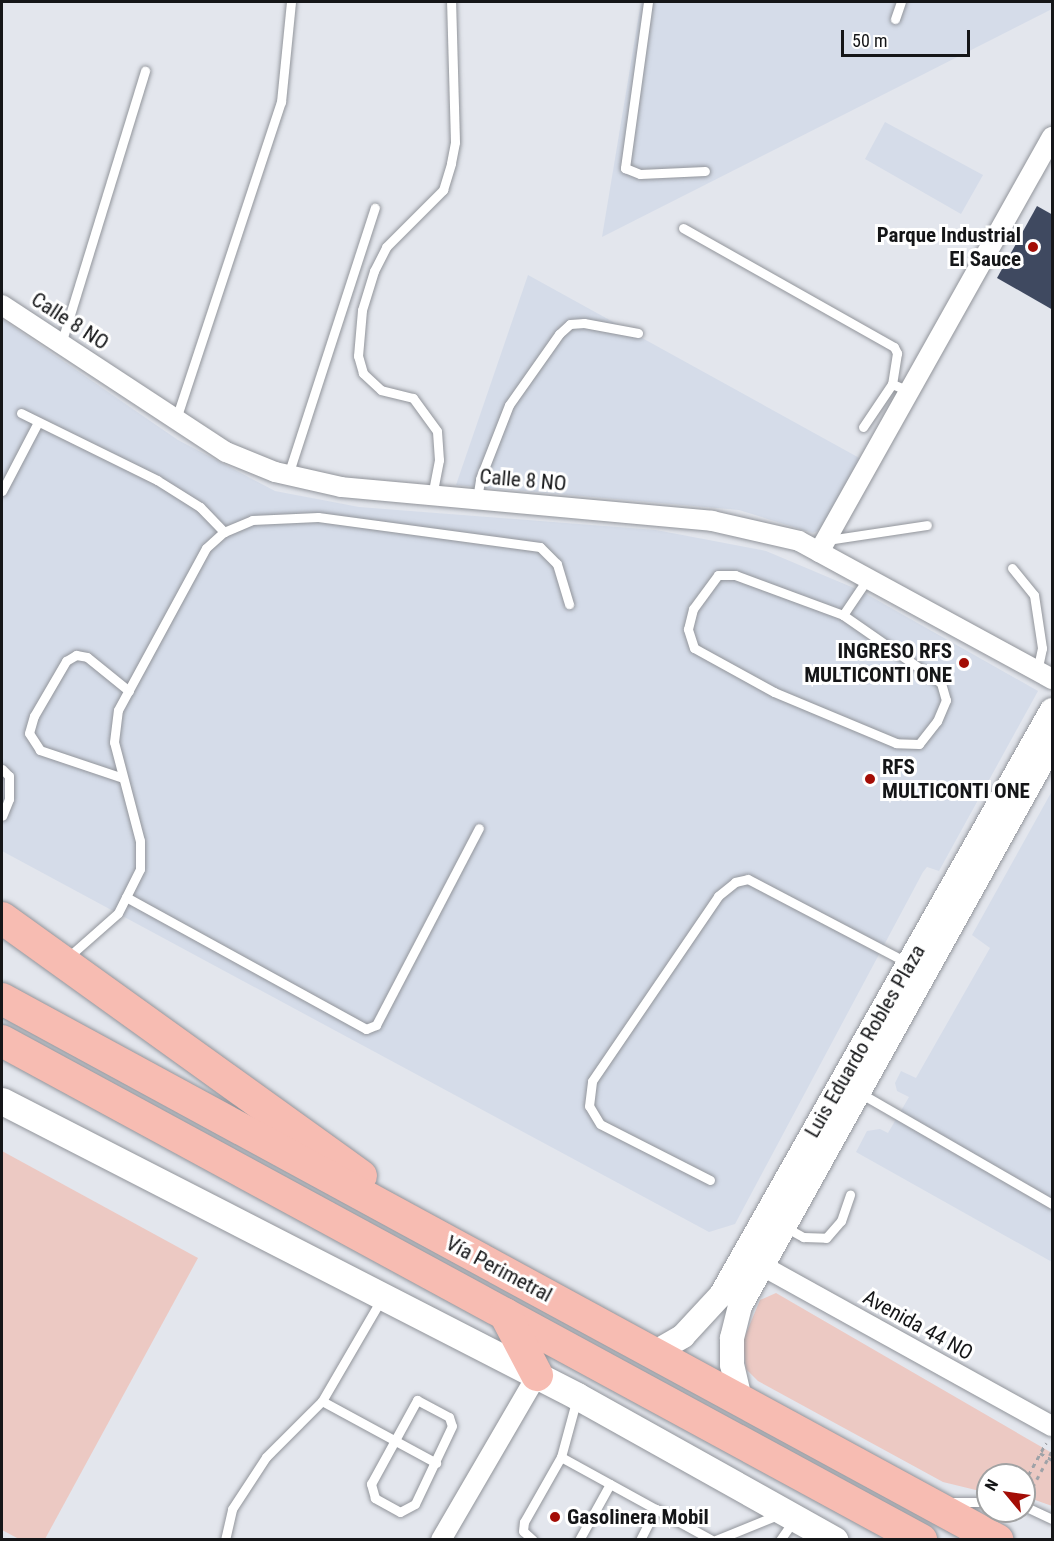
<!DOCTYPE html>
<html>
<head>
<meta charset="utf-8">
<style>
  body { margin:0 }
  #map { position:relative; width:1054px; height:1541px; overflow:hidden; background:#e3e6ed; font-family:"Roboto Condensed",sans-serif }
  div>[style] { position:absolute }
  .built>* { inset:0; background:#d5dce9 }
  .green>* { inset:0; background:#ecc9c3 }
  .building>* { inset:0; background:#3f4960 }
  .path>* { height:3px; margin-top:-1.5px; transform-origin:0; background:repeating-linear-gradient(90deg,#9fa2a7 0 4.5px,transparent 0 9px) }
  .roads { filter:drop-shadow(0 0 2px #92959b) drop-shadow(0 0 2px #92959b) }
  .service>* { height:9px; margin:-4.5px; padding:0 4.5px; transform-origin:4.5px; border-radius:4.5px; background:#fff }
  .minor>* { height:20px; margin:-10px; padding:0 10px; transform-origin:10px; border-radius:10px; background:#fff }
  .tertiary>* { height:24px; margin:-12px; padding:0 12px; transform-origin:12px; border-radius:12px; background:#fff }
  .secondary>* { height:27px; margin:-13.5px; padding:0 13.5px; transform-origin:13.5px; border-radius:13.5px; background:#fff }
  .trunk>* { height:32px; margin:-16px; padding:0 16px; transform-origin:16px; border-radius:16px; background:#f7bcb2 }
  .path-bridge>* { height:3px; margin-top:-1.5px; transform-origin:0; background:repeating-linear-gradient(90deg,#9fa2a7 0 4.5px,transparent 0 9px) }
  .dots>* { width:16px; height:16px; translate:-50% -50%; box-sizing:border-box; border:3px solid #fff; border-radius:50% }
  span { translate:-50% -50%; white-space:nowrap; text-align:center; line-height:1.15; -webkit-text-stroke:6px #fff; paint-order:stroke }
  .poi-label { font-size:21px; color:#151618; font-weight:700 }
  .right { translate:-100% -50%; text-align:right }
  .left { translate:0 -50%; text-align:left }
  .street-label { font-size:21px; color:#151618 }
  .frame { position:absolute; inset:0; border:3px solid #151618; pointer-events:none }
  .north { position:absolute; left:976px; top:1463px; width:60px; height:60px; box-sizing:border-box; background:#fff; border:2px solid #a1a2a3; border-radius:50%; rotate:299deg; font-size:16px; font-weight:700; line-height:24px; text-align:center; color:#151618 }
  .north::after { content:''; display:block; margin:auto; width:21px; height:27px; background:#a30d06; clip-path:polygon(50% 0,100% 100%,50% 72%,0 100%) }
  .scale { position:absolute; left:841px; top:30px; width:129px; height:27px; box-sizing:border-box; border:3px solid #151618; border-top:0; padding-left:8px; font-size:18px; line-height:21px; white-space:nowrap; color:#151618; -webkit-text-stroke:4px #fff; paint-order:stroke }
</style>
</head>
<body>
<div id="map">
  <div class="built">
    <i style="clip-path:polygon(641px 2px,1052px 2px,1052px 9px,602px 237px)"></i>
    <i style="clip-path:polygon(885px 122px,983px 175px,961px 214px,865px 159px)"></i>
    <i style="clip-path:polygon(528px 275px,863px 460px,827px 526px,813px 533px,739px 510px,456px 485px)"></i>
    <i style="clip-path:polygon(2px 319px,178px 440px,275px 491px,359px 507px,656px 530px,766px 551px,861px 591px,1038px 691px,939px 871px,927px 867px,923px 872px,735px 1224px,709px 1232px,2px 851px)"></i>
    <i style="clip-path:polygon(1052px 791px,1052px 1262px,856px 1152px,867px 1131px,880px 1129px,888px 1133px,909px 1097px,897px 1091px,895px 1083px,901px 1071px,916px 1078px,990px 948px,972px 935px)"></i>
  </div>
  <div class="green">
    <i style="clip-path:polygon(2px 1151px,198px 1258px,45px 1539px,19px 1539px,2px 1530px)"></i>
    <i style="clip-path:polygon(776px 1293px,1052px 1453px,1052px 1506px,1024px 1496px,1024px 1475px,988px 1475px,988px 1493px,943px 1482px,758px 1381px,746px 1369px,743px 1341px,760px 1300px)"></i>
  </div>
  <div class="building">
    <i style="clip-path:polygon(1037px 206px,1053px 215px,1053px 310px,997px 278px)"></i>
  </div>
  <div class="path">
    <i style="left:1040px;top:1453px;width:14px;rotate:30deg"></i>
    <i style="left:1024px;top:1483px;width:46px;rotate:-61.2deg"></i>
  </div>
  <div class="roads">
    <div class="service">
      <i style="left:648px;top:2px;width:168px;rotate:97.9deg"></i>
      <i style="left:625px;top:168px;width:16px;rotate:22deg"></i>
      <i style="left:640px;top:174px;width:65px;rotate:-2.6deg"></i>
      <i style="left:895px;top:19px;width:18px;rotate:-71deg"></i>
      <i style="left:683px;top:228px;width:242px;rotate:29.4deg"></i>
      <i style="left:894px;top:347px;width:7px;rotate:63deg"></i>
      <i style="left:897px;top:353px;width:31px;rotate:99deg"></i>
      <i style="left:61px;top:344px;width:286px;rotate:-72.9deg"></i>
      <i style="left:21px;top:413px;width:152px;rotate:26.2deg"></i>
      <i style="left:157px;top:480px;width:51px;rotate:32.1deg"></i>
      <i style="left:200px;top:507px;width:35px;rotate:46deg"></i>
      <i style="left:176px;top:419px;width:334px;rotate:-71.7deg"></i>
      <i style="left:281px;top:102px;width:100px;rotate:-84.3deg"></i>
      <i style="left:863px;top:427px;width:52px;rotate:-56deg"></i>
      <i style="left:892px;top:384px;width:18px;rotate:22deg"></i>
      <i style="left:288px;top:475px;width:281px;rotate:-72deg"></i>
      <i style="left:2px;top:491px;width:78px;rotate:-62.4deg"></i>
      <i style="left:432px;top:496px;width:37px;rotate:-79deg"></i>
      <i style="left:439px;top:460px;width:29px;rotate:-94deg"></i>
      <i style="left:437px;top:431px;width:41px;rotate:-126deg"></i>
      <i style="left:413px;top:398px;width:33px;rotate:-166deg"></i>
      <i style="left:381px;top:390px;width:25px;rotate:-137deg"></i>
      <i style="left:363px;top:373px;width:18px;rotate:-106deg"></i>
      <i style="left:358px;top:356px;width:46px;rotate:-85deg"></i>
      <i style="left:362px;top:310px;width:41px;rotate:-72.9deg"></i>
      <i style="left:374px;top:271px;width:27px;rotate:-63deg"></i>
      <i style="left:386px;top:247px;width:81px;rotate:-45deg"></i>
      <i style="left:443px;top:190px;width:28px;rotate:-73deg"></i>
      <i style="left:451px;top:163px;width:21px;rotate:-79deg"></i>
      <i style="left:455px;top:142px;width:140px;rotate:-91.6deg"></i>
      <i style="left:477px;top:499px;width:20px;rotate:-81deg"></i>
      <i style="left:480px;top:479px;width:79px;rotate:-68.6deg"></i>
      <i style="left:509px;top:405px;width:87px;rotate:-54.8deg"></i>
      <i style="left:559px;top:334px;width:15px;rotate:-42deg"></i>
      <i style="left:570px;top:324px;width:14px;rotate:-4deg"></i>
      <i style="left:584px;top:323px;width:55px;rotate:10.5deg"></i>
      <i style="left:828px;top:540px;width:100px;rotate:-8.6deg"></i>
      <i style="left:1012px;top:568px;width:35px;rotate:51deg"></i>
      <i style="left:1034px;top:595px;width:54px;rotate:81.4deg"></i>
      <i style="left:1042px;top:648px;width:24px;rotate:102deg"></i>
      <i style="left:718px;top:575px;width:17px"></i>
      <i style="left:735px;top:575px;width:115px;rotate:20.3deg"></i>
      <i style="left:843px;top:615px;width:119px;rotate:34.8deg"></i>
      <i style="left:941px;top:683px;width:18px;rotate:74deg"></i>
      <i style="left:946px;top:700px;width:23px;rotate:113deg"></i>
      <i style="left:937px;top:721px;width:29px;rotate:128deg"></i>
      <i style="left:919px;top:744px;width:23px;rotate:-178deg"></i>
      <i style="left:896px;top:743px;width:132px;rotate:-157.3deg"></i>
      <i style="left:774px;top:692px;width:91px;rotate:-151.2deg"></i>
      <i style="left:694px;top:648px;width:20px;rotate:-108deg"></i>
      <i style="left:688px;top:629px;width:21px;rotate:-76deg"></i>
      <i style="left:693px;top:609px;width:42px;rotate:-53.7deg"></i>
      <i style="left:843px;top:615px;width:45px;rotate:-56deg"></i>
      <i style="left:2px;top:769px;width:10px;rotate:45deg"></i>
      <i style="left:9px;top:776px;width:23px;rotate:90deg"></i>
      <i style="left:9px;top:799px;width:18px;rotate:112deg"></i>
      <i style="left:123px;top:778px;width:88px;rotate:-161.4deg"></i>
      <i style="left:40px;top:750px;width:20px;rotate:-123deg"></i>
      <i style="left:29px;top:733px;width:18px;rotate:-74deg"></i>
      <i style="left:34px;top:716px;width:64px;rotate:-59.8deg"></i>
      <i style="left:66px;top:661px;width:12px;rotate:-31deg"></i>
      <i style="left:76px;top:655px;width:11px;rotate:10deg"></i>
      <i style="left:87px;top:657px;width:54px;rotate:39deg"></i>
      <i style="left:126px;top:897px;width:274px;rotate:28.8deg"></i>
      <i style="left:366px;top:1029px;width:11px;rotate:-22deg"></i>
      <i style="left:376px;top:1025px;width:222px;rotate:-62.4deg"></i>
      <i style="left:66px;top:959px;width:69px;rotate:-41.5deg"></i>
      <i style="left:118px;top:913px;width:49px;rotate:-63.4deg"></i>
      <i style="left:140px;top:869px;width:28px;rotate:-90deg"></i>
      <i style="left:140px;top:841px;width:102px;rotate:-104.7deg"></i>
      <i style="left:114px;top:742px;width:32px;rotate:-83deg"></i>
      <i style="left:118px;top:710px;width:184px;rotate:-61.5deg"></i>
      <i style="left:206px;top:548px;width:24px;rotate:-42deg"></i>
      <i style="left:224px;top:532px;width:30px;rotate:-23deg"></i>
      <i style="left:252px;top:520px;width:66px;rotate:-2.6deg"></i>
      <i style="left:318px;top:517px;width:224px;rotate:7.7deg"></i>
      <i style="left:540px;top:547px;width:24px;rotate:45deg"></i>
      <i style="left:557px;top:564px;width:42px;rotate:73.3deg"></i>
      <i style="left:860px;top:1093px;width:222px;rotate:30deg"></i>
      <i style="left:710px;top:1180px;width:123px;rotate:-153deg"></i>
      <i style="left:600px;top:1124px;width:21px;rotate:-121deg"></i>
      <i style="left:589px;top:1106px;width:25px;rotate:-83deg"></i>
      <i style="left:592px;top:1081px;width:224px;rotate:-55.7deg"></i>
      <i style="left:718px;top:896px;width:22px;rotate:-39deg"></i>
      <i style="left:735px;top:882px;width:13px;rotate:-13deg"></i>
      <i style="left:748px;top:879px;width:181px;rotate:27.7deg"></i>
      <i style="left:785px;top:1227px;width:21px;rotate:29deg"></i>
      <i style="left:803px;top:1237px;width:23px;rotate:2deg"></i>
      <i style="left:826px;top:1238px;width:23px;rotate:-49deg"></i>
      <i style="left:841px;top:1221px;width:28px;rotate:-71deg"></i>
      <i style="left:577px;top:1398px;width:61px;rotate:105.2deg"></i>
      <i style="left:561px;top:1457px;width:172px;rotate:28.8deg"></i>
      <i style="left:417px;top:1400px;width:36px;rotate:28deg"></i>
      <i style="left:449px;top:1417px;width:9px;rotate:72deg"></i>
      <i style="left:452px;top:1426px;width:86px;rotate:115.4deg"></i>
      <i style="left:415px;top:1504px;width:17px;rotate:152deg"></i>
      <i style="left:400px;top:1512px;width:29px;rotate:-151deg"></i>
      <i style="left:375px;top:1498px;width:15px;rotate:-106deg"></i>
      <i style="left:371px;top:1484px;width:96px;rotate:-61.3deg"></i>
      <i style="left:322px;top:1401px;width:130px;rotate:28.5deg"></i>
      <i style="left:948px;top:1502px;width:40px"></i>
      <i style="left:1024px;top:1506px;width:31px;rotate:25deg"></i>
      <i style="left:225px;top:1540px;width:32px;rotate:-77deg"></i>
      <i style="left:232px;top:1509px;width:62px;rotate:-56.8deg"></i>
      <i style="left:266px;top:1457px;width:79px;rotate:-45deg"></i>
      <i style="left:322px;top:1401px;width:119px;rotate:-59.8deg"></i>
      <i style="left:533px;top:1540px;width:13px;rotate:-138deg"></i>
      <i style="left:523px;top:1531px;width:9px;rotate:-84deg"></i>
      <i style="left:524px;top:1522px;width:75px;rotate:-60.4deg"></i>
      <i style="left:579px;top:1540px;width:64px;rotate:-61deg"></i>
      <i style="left:640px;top:1540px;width:35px;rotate:-63deg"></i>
      <i style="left:716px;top:1540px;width:69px;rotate:-22.1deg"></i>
      <i style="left:780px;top:1540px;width:24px;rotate:-55deg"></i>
    </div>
    <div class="minor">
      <i style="left:2px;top:305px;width:268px;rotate:33.3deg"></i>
      <i style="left:226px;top:452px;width:53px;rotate:22.2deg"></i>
      <i style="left:275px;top:472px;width:68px;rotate:12.8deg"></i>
      <i style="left:341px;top:487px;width:373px;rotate:5.2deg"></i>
      <i style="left:712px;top:521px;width:89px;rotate:12.9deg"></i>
      <i style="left:799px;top:541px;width:288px;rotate:28.6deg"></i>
      <i style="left:819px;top:552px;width:476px;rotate:-60.7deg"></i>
      <i style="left:761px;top:1265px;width:333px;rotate:29deg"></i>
      <i style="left:441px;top:1540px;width:191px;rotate:-59.8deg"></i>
    </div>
    <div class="tertiary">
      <i style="left:654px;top:1353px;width:34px;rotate:-30deg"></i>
      <i style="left:683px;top:1336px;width:56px;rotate:-47.2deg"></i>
      <i style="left:721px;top:1295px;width:672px;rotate:-60.5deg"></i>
      <i style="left:740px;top:1399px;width:35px;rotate:-103deg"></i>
      <i style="left:732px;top:1365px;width:27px;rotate:-90deg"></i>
      <i style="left:732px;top:1338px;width:33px;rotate:-76deg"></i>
      <i style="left:740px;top:1306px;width:643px;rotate:-60.96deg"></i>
    </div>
    <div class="secondary">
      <i style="left:2px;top:1101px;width:646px;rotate:27.16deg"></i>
      <i style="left:577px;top:1396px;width:295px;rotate:29.2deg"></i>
    </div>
    <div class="trunk">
      <i style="left:2px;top:918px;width:442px;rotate:35.7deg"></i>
      <i style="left:2px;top:999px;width:1133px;rotate:28.53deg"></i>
      <i style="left:2px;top:1041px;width:1046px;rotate:28.5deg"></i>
      <i style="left:505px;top:1314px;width:69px;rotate:62.3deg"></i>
    </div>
  </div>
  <div class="path-bridge">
    <i style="left:1024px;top:1503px;width:59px;rotate:-61.7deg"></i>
  </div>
  <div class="dots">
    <i style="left:1033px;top:247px;background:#a30d06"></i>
    <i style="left:964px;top:663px;background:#a30d06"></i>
    <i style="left:870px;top:779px;background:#a30d06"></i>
    <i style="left:555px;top:1517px;background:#a30d06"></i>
  </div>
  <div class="poi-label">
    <span class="right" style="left:1021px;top:247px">Parque Industrial<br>El Sauce</span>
    <span class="right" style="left:952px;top:663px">INGRESO RFS<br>MULTICONTI ONE</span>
    <span class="left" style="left:882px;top:779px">RFS<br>MULTICONTI ONE</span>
    <span class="left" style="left:567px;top:1517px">Gasolinera Mobil</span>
  </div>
  <div class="street-label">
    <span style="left:70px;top:321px;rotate:33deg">Calle 8 NO</span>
    <span style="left:523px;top:480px;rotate:5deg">Calle 8 NO</span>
    <span style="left:865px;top:1041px;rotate:-60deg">Luis Eduardo Robles Plaza</span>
    <span style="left:499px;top:1269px;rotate:28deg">Vía Perimetral</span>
    <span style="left:918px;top:1325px;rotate:29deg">Avenida 44 NO</span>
  </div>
  <div class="frame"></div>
  <div class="north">N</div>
  <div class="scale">50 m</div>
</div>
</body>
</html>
